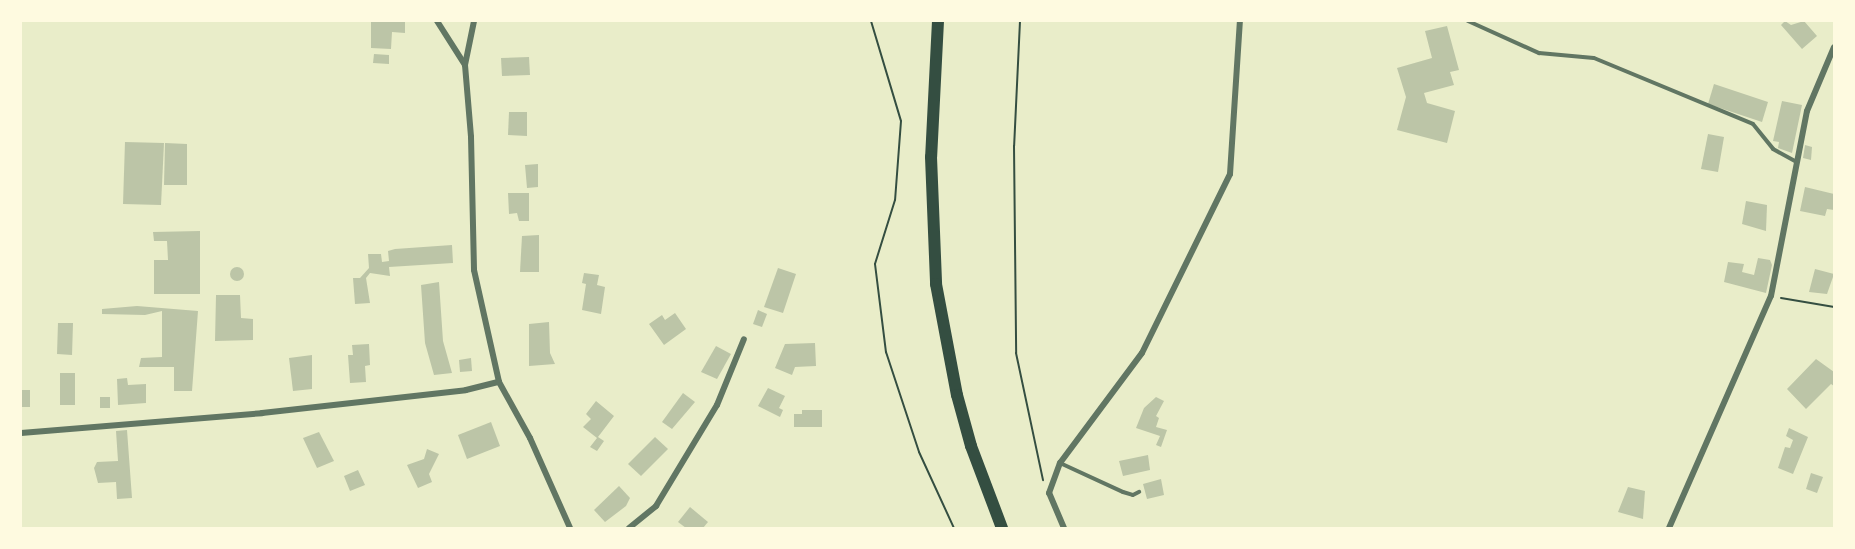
<!DOCTYPE html>
<html>
<head>
<meta charset="utf-8">
<style>
  body { margin:0 }
  #map { position:relative; width:1855px; height:549px; overflow:hidden; background:#e9edc9; font-family:"DejaVu Sans",sans-serif }
  div>[style] { position:absolute }
  .building>* { inset:0; background:#bcc5a7 }
  .round { border-radius:50% }
  .path>* { height:2px; margin:-1px; padding:0 1px; transform-origin:1px; border-radius:1px; background:#344e41 }
  .service>* { height:4px; margin:-2px; padding:0 2px; transform-origin:2px; border-radius:2px; background:#617663 }
  .minor>* { height:6px; margin:-3px; padding:0 3px; transform-origin:3px; border-radius:3px; background:#617663 }
  .primary>* { height:12px; margin:-6px; padding:0 6px; transform-origin:6px; border-radius:6px; background:#344e41 }
  span { translate:-50% -50%; white-space:nowrap; text-align:center; line-height:1.15; -webkit-text-stroke:6px #fefae0; paint-order:stroke }
  .frame { position:absolute; inset:0; border:22px solid #fefae0; pointer-events:none }
</style>
</head>
<body>
<div id="map">
  <div class="building">
    <i style="clip-path:polygon(371px 21px,405px 21px,405px 33px,392px 32px,391px 49px,371px 48px)"></i>
    <i style="clip-path:polygon(1785px 21px,1791px 25px,1804px 21px,1817px 36px,1802px 49px,1781px 25px)"></i>
    <i style="clip-path:polygon(1447px 26px,1459px 70px,1450px 72px,1454px 85px,1424px 93px,1427px 103px,1455px 111px,1447px 143px,1397px 130px,1406px 97px,1397px 68px,1432px 58px,1425px 31px)"></i>
    <i style="clip-path:polygon(374px 54px,389px 55px,389px 64px,373px 63px)"></i>
    <i style="clip-path:polygon(529px 57px,530px 75px,502px 76px,501px 58px)"></i>
    <i style="clip-path:polygon(1714px 84px,1768px 102px,1762px 122px,1708px 104px)"></i>
    <i style="clip-path:polygon(1782px 101px,1802px 105px,1792px 153px,1778px 148px,1779px 142px,1773px 141px)"></i>
    <i style="clip-path:polygon(509px 112px,527px 112px,527px 136px,508px 135px)"></i>
    <i style="clip-path:polygon(1708px 134px,1724px 137px,1718px 172px,1701px 169px)"></i>
    <i style="clip-path:polygon(125px 142px,164px 143px,161px 205px,123px 204px)"></i>
    <i style="clip-path:polygon(165px 143px,187px 144px,187px 185px,164px 185px)"></i>
    <i style="clip-path:polygon(1805px 145px,1812px 147px,1811px 160px,1803px 158px)"></i>
    <i style="clip-path:polygon(538px 164px,538px 187px,527px 188px,525px 165px)"></i>
    <i style="clip-path:polygon(1805px 187px,1834px 194px,1834px 210px,1827px 209px,1825px 216px,1800px 211px)"></i>
    <i style="clip-path:polygon(508px 193px,529px 193px,529px 221px,519px 221px,517px 213px,509px 214px)"></i>
    <i style="clip-path:polygon(1746px 201px,1767px 205px,1766px 231px,1742px 224px)"></i>
    <i style="clip-path:polygon(200px 231px,200px 294px,154px 294px,154px 260px,168px 260px,167px 241px,154px 241px,153px 232px)"></i>
    <i style="clip-path:polygon(539px 235px,539px 272px,520px 272px,522px 236px)"></i>
    <i style="clip-path:polygon(452px 245px,453px 263px,389px 267px,390px 276px,370px 273px,366px 278px,370px 303px,355px 304px,353px 278px,360px 278px,369px 268px,368px 254px,381px 254px,382px 262px,389px 261px,388px 251px,395px 249px)"></i>
    <i style="clip-path:polygon(1758px 258px,1770px 260px,1772px 265px,1766px 293px,1724px 282px,1728px 262px,1744px 264px,1742px 272px,1754px 275px)"></i>
    <i class="round" style="left:230px;top:267px;width:14px;height:14px"></i>
    <i style="clip-path:polygon(778px 268px,796px 274px,783px 313px,764px 307px)"></i>
    <i style="clip-path:polygon(1815px 269px,1834px 274px,1827px 294px,1809px 292px)"></i>
    <i style="clip-path:polygon(584px 273px,599px 275px,597px 285px,605px 287px,601px 314px,582px 310px,586px 284px,582px 283px)"></i>
    <i style="clip-path:polygon(439px 282px,443px 341px,452px 373px,434px 375px,425px 343px,421px 285px)"></i>
    <i style="clip-path:polygon(216px 295px,240px 295px,241px 318px,253px 319px,253px 340px,215px 341px)"></i>
    <i style="clip-path:polygon(137px 306px,198px 311px,192px 391px,174px 391px,174px 367px,139px 367px,141px 358px,162px 357px,162px 311px,145px 315px,102px 314px,102px 309px)"></i>
    <i style="clip-path:polygon(758px 310px,767px 314px,762px 327px,753px 324px)"></i>
    <i style="clip-path:polygon(675px 313px,686px 329px,664px 345px,649px 324px,662px 315px,665px 320px)"></i>
    <i style="clip-path:polygon(549px 322px,550px 353px,555px 364px,529px 366px,529px 324px)"></i>
    <i style="clip-path:polygon(58px 323px,73px 323px,72px 355px,57px 354px)"></i>
    <i style="clip-path:polygon(815px 343px,816px 366px,795px 367px,792px 375px,775px 368px,785px 344px)"></i>
    <i style="clip-path:polygon(369px 344px,370px 365px,365px 366px,366px 382px,350px 383px,348px 355px,353px 355px,352px 345px)"></i>
    <i style="clip-path:polygon(716px 346px,731px 354px,717px 379px,701px 372px)"></i>
    <i style="clip-path:polygon(312px 355px,312px 389px,293px 391px,289px 358px)"></i>
    <i style="clip-path:polygon(471px 358px,472px 371px,460px 372px,459px 360px)"></i>
    <i style="clip-path:polygon(1816px 359px,1834px 372px,1834px 386px,1831px 384px,1806px 409px,1787px 389px)"></i>
    <i style="clip-path:polygon(60px 373px,75px 373px,75px 405px,60px 405px)"></i>
    <i style="clip-path:polygon(127px 378px,128px 385px,146px 384px,146px 403px,118px 405px,117px 379px)"></i>
    <i style="clip-path:polygon(768px 388px,785px 396px,779px 408px,783px 410px,780px 417px,758px 406px)"></i>
    <i style="clip-path:polygon(21px 390px,30px 390px,30px 407px,21px 407px)"></i>
    <i style="clip-path:polygon(683px 393px,695px 402px,672px 429px,662px 422px)"></i>
    <i style="clip-path:polygon(100px 397px,110px 397px,110px 408px,100px 408px)"></i>
    <i style="clip-path:polygon(1156px 397px,1164px 401px,1156px 416px,1159px 418px,1156px 427px,1167px 430px,1161px 447px,1156px 445px,1160px 436px,1136px 428px,1144px 408px)"></i>
    <i style="clip-path:polygon(596px 401px,614px 416px,598px 437px,604px 441px,597px 451px,590px 447px,597px 438px,583px 427px,591px 419px,586px 414px)"></i>
    <i style="clip-path:polygon(802px 410px,822px 410px,822px 427px,794px 427px,794px 414px,802px 414px)"></i>
    <i style="clip-path:polygon(491px 422px,500px 446px,467px 459px,458px 435px)"></i>
    <i style="clip-path:polygon(1789px 428px,1808px 437px,1793px 474px,1778px 468px,1785px 447px,1790px 448px,1793px 440px,1786px 436px)"></i>
    <i style="clip-path:polygon(127px 430px,132px 498px,117px 499px,116px 482px,98px 483px,94px 468px,97px 462px,118px 461px,116px 431px)"></i>
    <i style="clip-path:polygon(319px 432px,334px 461px,317px 468px,303px 438px)"></i>
    <i style="clip-path:polygon(655px 437px,668px 449px,641px 476px,628px 464px)"></i>
    <i style="clip-path:polygon(427px 449px,439px 454px,429px 474px,432px 482px,418px 488px,407px 465px,424px 459px)"></i>
    <i style="clip-path:polygon(1148px 455px,1150px 470px,1123px 476px,1119px 461px)"></i>
    <i style="clip-path:polygon(358px 470px,365px 485px,350px 491px,344px 476px)"></i>
    <i style="clip-path:polygon(1811px 473px,1823px 477px,1817px 493px,1806px 489px)"></i>
    <i style="clip-path:polygon(1161px 479px,1164px 495px,1147px 499px,1143px 484px)"></i>
    <i style="clip-path:polygon(619px 486px,630px 498px,626px 506px,605px 522px,594px 510px)"></i>
    <i style="clip-path:polygon(1628px 487px,1645px 491px,1643px 519px,1618px 512px)"></i>
    <i style="clip-path:polygon(690px 507px,708px 522px,703px 528px,686px 528px,678px 522px)"></i>
  </div>
  <div class="path">
    <i style="left:871px;top:21px;width:104px;rotate:73.3deg"></i>
    <i style="left:901px;top:121px;width:79px;rotate:94.3deg"></i>
    <i style="left:895px;top:200px;width:67px;rotate:107.4deg"></i>
    <i style="left:875px;top:264px;width:89px;rotate:82.9deg"></i>
    <i style="left:886px;top:352px;width:105px;rotate:71.7deg"></i>
    <i style="left:919px;top:452px;width:84px;rotate:65.3deg"></i>
    <i style="left:1020px;top:21px;width:125px;rotate:92.7deg"></i>
    <i style="left:1014px;top:146px;width:207px;rotate:89.4deg"></i>
    <i style="left:1016px;top:353px;width:130px;rotate:78deg"></i>
    <i style="left:1781px;top:298px;width:54px;rotate:9.6deg"></i>
  </div>
  <div class="service">
    <i style="left:1468px;top:21px;width:78px;rotate:24.3deg"></i>
    <i style="left:1539px;top:53px;width:55px;rotate:5.2deg"></i>
    <i style="left:1594px;top:58px;width:172px;rotate:22.5deg"></i>
    <i style="left:1753px;top:124px;width:32px;rotate:51deg"></i>
    <i style="left:1773px;top:149px;width:25px;rotate:29deg"></i>
    <i style="left:1060px;top:463px;width:69px;rotate:24.7deg"></i>
    <i style="left:1123px;top:492px;width:10px;rotate:17deg"></i>
    <i style="left:1133px;top:495px;width:7px;rotate:-27deg"></i>
  </div>
  <div class="minor">
    <i style="left:437px;top:21px;width:52px;rotate:57.5deg"></i>
    <i style="left:465px;top:65px;width:72px;rotate:85.2deg"></i>
    <i style="left:471px;top:137px;width:133px;rotate:88.7deg"></i>
    <i style="left:474px;top:270px;width:115px;rotate:77.4deg"></i>
    <i style="left:499px;top:382px;width:64px;rotate:61deg"></i>
    <i style="left:530px;top:438px;width:98px;rotate:66deg"></i>
    <i style="left:465px;top:65px;width:45px;rotate:-78.4deg"></i>
    <i style="left:21px;top:433px;width:242px;rotate:-4.7deg"></i>
    <i style="left:262px;top:413px;width:205px;rotate:-6.4deg"></i>
    <i style="left:466px;top:390px;width:34px;rotate:-14deg"></i>
    <i style="left:629px;top:528px;width:35px;rotate:-39deg"></i>
    <i style="left:656px;top:506px;width:118px;rotate:-58.9deg"></i>
    <i style="left:717px;top:405px;width:71px;rotate:-67.8deg"></i>
    <i style="left:1064px;top:528px;width:38px;rotate:-113deg"></i>
    <i style="left:1049px;top:493px;width:32px;rotate:-70deg"></i>
    <i style="left:1060px;top:463px;width:137px;rotate:-53.3deg"></i>
    <i style="left:1142px;top:353px;width:199px;rotate:-63.8deg"></i>
    <i style="left:1230px;top:174px;width:153px;rotate:-86.3deg"></i>
    <i style="left:1669px;top:528px;width:253px;rotate:-66.3deg"></i>
    <i style="left:1771px;top:296px;width:188px;rotate:-79deg"></i>
    <i style="left:1807px;top:111px;width:69px;rotate:-67.1deg"></i>
  </div>
  <div class="primary">
    <i style="left:938px;top:21px;width:136px;rotate:92.9deg"></i>
    <i style="left:931px;top:157px;width:127px;rotate:87.7deg"></i>
    <i style="left:936px;top:284px;width:113px;rotate:79.3deg"></i>
    <i style="left:957px;top:395px;width:53px;rotate:74.6deg"></i>
    <i style="left:971px;top:446px;width:88px;rotate:69.3deg"></i>
  </div>
  <div class="frame"></div>
</div>
</body>
</html>
